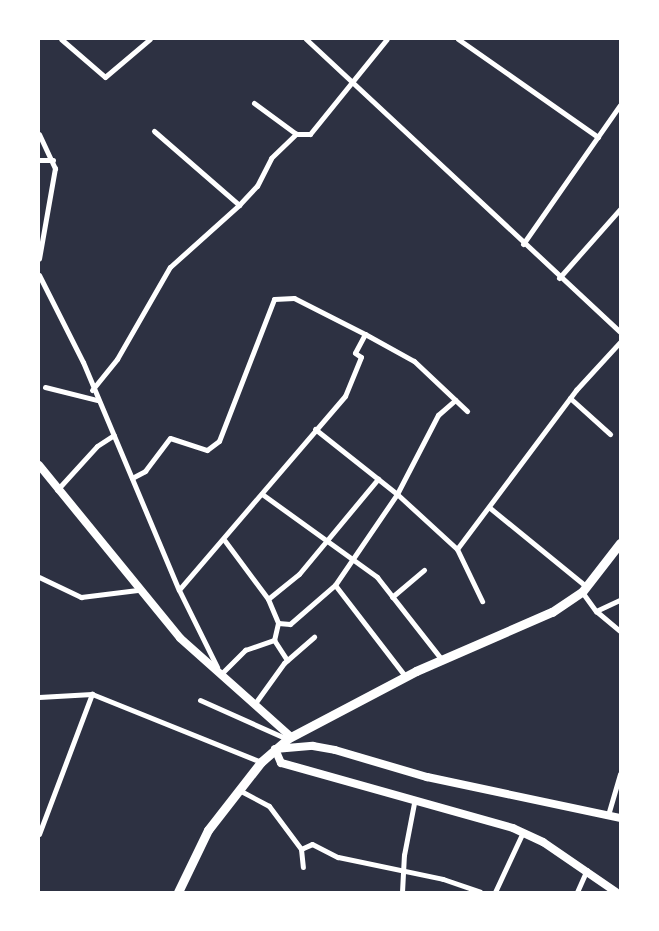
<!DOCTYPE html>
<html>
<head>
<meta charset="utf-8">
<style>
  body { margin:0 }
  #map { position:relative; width:659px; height:931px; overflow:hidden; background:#2d3142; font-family:Figtree,sans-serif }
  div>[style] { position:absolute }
  .minor>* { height:5px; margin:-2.5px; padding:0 2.5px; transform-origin:2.5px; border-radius:2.5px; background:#fff }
  .tertiary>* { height:8px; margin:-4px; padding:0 4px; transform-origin:4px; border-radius:4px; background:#fff }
  .primary>* { height:9px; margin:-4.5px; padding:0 4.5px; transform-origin:4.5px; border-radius:4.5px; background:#fff }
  span { translate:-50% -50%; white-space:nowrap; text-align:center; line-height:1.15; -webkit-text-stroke:5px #fff; paint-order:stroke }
  .frame { position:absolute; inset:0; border:40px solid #fff; pointer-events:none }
</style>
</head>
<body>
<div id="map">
  <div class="minor">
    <i style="left:61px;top:39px;width:58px;rotate:40.8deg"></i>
    <i style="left:105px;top:77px;width:59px;rotate:-40.2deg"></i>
    <i style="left:306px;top:39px;width:429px;rotate:43deg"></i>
    <i style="left:458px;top:39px;width:171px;rotate:35deg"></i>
    <i style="left:254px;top:103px;width:52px;rotate:36.4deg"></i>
    <i style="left:154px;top:131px;width:113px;rotate:41deg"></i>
    <i style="left:39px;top:134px;width:38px;rotate:65deg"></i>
    <i style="left:55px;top:168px;width:92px;rotate:100deg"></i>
    <i style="left:39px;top:160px;width:14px"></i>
    <i style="left:523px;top:244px;width:169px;rotate:-55.1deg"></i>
    <i style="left:39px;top:275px;width:97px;rotate:63.2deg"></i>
    <i style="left:83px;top:362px;width:247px;rotate:67.2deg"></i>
    <i style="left:179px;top:590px;width:86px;rotate:63.7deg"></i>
    <i style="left:559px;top:278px;width:92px;rotate:-48.5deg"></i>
    <i style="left:365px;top:334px;width:56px;rotate:28.9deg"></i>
    <i style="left:414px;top:361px;width:73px;rotate:43.3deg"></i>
    <i style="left:45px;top:387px;width:54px;rotate:14deg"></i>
    <i style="left:92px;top:390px;width:40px;rotate:-51deg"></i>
    <i style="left:117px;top:359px;width:106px;rotate:-60.1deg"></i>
    <i style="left:170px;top:267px;width:93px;rotate:-41.9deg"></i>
    <i style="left:239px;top:205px;width:26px;rotate:-47deg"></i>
    <i style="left:257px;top:186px;width:31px;rotate:-63deg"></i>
    <i style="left:271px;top:158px;width:35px;rotate:-44deg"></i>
    <i style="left:296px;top:134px;width:14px"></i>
    <i style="left:310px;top:134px;width:122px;rotate:-51deg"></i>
    <i style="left:570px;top:398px;width:54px;rotate:42deg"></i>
    <i style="left:315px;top:429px;width:105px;rotate:38.4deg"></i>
    <i style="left:397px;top:494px;width:81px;rotate:42.5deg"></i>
    <i style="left:457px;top:549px;width:58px;rotate:64.3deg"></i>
    <i style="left:132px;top:478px;width:15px;rotate:-28deg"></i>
    <i style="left:145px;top:471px;width:41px;rotate:-52.9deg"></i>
    <i style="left:170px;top:438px;width:39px;rotate:18deg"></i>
    <i style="left:207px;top:450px;width:15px;rotate:-37deg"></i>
    <i style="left:219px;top:441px;width:152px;rotate:-68.8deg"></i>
    <i style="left:274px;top:299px;width:20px;rotate:-3deg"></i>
    <i style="left:294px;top:298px;width:80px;rotate:26.9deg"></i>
    <i style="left:365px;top:334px;width:21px;rotate:118deg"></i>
    <i style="left:355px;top:353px;width:7px;rotate:34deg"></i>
    <i style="left:361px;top:357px;width:42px;rotate:112.3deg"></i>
    <i style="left:345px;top:396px;width:255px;rotate:130.6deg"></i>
    <i style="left:57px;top:490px;width:59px;rotate:-47.7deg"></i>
    <i style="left:97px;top:446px;width:20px;rotate:-33deg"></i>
    <i style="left:262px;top:494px;width:142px;rotate:35.8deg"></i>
    <i style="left:377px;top:577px;width:105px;rotate:51.9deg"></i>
    <i style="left:490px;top:508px;width:125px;rotate:39.2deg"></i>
    <i style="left:225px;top:541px;width:72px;rotate:53.4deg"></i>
    <i style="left:268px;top:599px;width:26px;rotate:67deg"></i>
    <i style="left:278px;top:623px;width:17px;rotate:103deg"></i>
    <i style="left:274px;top:640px;width:24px;rotate:57deg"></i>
    <i style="left:457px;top:549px;width:199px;rotate:-53.2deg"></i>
    <i style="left:576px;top:390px;width:65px;rotate:-47.5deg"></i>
    <i style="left:39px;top:577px;width:47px;rotate:25.5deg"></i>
    <i style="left:81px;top:597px;width:57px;rotate:-7deg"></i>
    <i style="left:335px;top:585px;width:115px;rotate:52.4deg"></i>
    <i style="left:582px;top:592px;width:24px;rotate:54deg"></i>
    <i style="left:596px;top:611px;width:31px;rotate:40deg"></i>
    <i style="left:392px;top:597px;width:42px;rotate:-40.2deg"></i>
    <i style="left:268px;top:599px;width:40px;rotate:-39deg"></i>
    <i style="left:299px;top:574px;width:124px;rotate:-50.3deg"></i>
    <i style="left:596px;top:611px;width:26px;rotate:-25deg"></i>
    <i style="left:278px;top:623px;width:12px;rotate:5deg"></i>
    <i style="left:290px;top:624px;width:60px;rotate:-40.9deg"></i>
    <i style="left:335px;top:585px;width:110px;rotate:-55.7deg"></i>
    <i style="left:397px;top:494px;width:89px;rotate:-62.6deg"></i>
    <i style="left:438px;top:415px;width:23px;rotate:-41deg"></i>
    <i style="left:222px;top:673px;width:33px;rotate:-45deg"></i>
    <i style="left:245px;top:650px;width:31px;rotate:-19deg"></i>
    <i style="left:39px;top:697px;width:53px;rotate:-3.2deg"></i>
    <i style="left:92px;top:694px;width:182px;rotate:21.9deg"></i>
    <i style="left:200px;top:700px;width:95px;rotate:24.1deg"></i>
    <i style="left:256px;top:702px;width:48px;rotate:-54.3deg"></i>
    <i style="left:284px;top:663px;width:40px;rotate:-41deg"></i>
    <i style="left:239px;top:790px;width:34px;rotate:28deg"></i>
    <i style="left:269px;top:806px;width:54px;rotate:53.3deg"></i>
    <i style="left:301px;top:849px;width:18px;rotate:84deg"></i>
    <i style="left:608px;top:815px;width:43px;rotate:-73.7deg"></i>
    <i style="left:39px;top:834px;width:150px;rotate:-69.3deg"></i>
    <i style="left:301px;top:849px;width:12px;rotate:-24deg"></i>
    <i style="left:312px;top:844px;width:29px;rotate:27deg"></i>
    <i style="left:338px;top:857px;width:107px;rotate:11.8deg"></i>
    <i style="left:443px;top:879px;width:39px;rotate:19deg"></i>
    <i style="left:402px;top:892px;width:37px;rotate:-87deg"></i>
    <i style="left:404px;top:855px;width:53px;rotate:-79.1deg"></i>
    <i style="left:495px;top:892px;width:66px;rotate:-65deg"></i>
    <i style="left:577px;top:892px;width:24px;rotate:-66deg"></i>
  </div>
  <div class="tertiary">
    <i style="left:39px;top:465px;width:223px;rotate:50.8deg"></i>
    <i style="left:180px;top:638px;width:149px;rotate:41.7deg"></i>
    <i style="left:616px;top:892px;width:88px;rotate:-145.6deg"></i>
    <i style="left:543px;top:842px;width:33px;rotate:-155deg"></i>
    <i style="left:513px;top:828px;width:241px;rotate:-164.3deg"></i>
    <i style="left:281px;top:763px;width:15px;rotate:-113deg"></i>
    <i style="left:275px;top:749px;width:38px;rotate:-5deg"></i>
    <i style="left:313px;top:746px;width:22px;rotate:10deg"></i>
    <i style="left:335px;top:750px;width:96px;rotate:16.4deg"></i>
    <i style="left:427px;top:777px;width:197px;rotate:12deg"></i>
  </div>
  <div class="primary">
    <i style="left:178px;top:892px;width:69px;rotate:-64.2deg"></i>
    <i style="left:208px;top:830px;width:86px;rotate:-52.1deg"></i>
    <i style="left:261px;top:762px;width:35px;rotate:-41deg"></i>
    <i style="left:287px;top:739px;width:146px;rotate:-27.8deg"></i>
    <i style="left:416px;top:671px;width:148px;rotate:-23.5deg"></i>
    <i style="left:552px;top:612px;width:36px;rotate:-34deg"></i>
    <i style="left:582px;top:592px;width:62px;rotate:-52.2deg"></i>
  </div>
  <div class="frame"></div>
</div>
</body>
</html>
